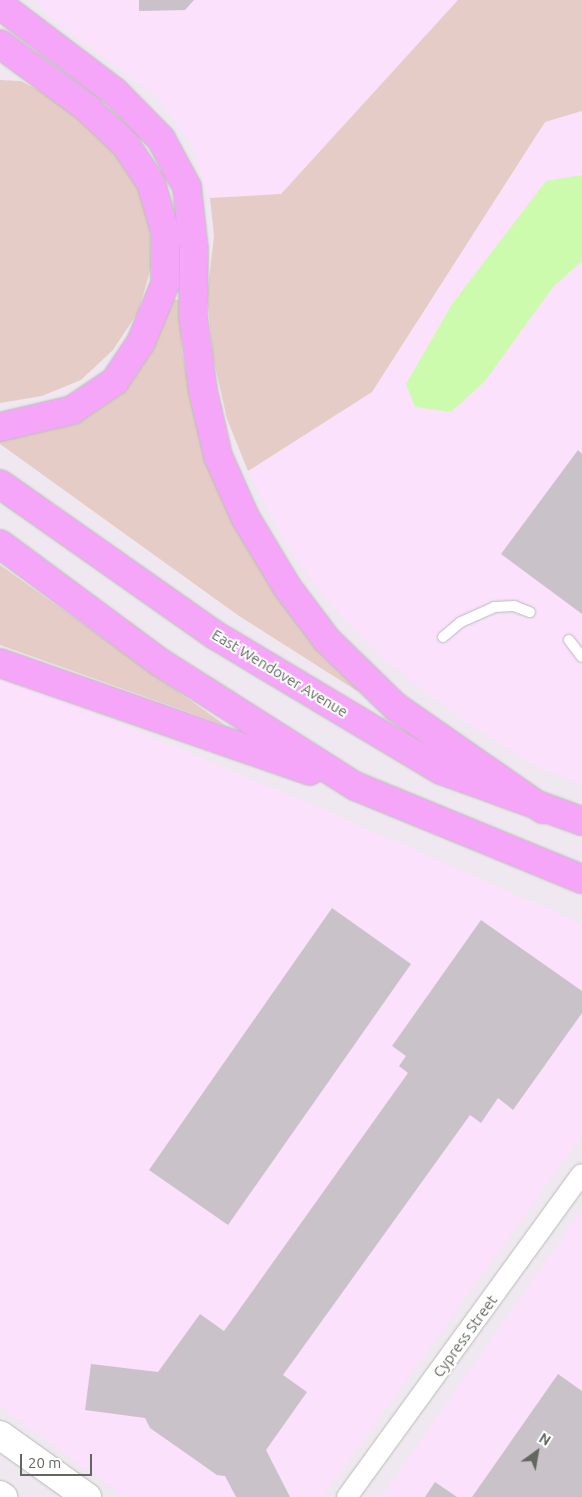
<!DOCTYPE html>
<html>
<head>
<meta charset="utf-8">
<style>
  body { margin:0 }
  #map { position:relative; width:582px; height:1497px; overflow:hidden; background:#f0e8f0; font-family:Ubuntu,sans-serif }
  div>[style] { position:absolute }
  .commercial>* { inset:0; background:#fbe1fc }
  .green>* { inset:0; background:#e6ccc7 }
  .water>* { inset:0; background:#cdfbae }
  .building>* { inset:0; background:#c9c3c9 }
  .roads { filter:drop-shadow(0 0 1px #b7bcb5) drop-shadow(0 0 1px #b7bcb5) }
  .service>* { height:10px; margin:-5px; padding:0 5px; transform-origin:5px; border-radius:5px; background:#fff }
  .minor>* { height:20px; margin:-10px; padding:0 10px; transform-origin:10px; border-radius:10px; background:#fff }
  .secondary>* { height:28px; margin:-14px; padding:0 14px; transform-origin:14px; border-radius:14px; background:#fff }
  .trunk>* { height:28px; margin:-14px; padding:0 14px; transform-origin:14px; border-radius:14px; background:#f5a6f9 }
  span { translate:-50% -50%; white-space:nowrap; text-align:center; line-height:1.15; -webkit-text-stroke:4px #fff; paint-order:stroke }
  .street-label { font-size:15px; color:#62675f }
  .north { position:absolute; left:512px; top:1427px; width:50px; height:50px; -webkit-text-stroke:4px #fff; paint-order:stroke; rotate:32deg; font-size:14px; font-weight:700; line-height:20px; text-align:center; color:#62675f }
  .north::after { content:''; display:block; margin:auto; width:18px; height:22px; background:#62675f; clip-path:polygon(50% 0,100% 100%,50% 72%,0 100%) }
  .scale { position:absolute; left:20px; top:1454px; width:72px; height:22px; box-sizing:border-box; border:2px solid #62675f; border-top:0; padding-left:6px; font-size:15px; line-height:18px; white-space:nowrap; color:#62675f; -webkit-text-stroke:4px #fff; paint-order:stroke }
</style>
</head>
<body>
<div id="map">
  <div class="commercial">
    <i style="clip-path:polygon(37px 0,458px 0,281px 194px,210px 198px,191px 143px,156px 96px,46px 14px)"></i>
    <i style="clip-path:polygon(582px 111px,582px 784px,540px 768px,464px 721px,380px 656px,325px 597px,285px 542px,248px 471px,372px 392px,545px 122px)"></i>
    <i style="clip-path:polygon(0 674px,322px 809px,582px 924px,582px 1135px,322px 1497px,126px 1497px,0 1406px)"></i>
    <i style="clip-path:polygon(582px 1210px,582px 1497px,381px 1497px)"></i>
  </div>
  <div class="green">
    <i style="clip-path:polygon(458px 0,582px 0,582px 111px,545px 122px,372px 392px,248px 471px,227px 419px,213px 357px,207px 296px,214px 236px,210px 198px,281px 194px)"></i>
    <i style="clip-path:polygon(0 80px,21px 81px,57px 100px,115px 144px,136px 180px,150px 223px,151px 268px,138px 312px,113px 350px,81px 380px,42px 396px,0 403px)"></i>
    <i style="clip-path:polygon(173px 299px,180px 300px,182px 352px,194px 411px,215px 477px,360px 684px,357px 691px,239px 616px,0 444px,0 433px,65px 421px)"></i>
    <i style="clip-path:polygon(0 565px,225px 725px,0 645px)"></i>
  </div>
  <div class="water">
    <i style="clip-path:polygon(582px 175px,582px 261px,553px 287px,485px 381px,451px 412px,415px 407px,406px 384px,452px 304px,546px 181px)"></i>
  </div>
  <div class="building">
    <i style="clip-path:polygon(139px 0,194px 0,185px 10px,139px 11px)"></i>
    <i style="clip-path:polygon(578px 450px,582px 454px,582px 614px,501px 554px)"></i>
    <i style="clip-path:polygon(332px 908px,411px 964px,228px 1225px,149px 1170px)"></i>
    <i style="clip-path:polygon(481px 920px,582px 991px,582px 1013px,513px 1110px,498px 1098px,481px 1123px,470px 1115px,283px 1375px,307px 1392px,266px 1450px,290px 1497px,236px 1497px,225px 1476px,217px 1475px,150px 1428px,145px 1418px,85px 1410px,91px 1364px,158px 1372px,200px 1314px,224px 1331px,408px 1073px,399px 1066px,406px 1056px,392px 1046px)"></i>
    <i style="clip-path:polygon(558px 1374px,582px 1391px,582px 1497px,472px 1497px)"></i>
    <i style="clip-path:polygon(435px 1482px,457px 1497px,425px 1497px)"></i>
  </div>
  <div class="roads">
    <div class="service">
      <i style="left:443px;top:637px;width:23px;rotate:-40deg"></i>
      <i style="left:461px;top:622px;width:36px;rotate:-24deg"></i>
      <i style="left:494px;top:607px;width:20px;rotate:-3deg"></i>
      <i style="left:514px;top:606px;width:17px;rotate:21deg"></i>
      <i style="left:569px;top:640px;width:21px;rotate:53deg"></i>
    </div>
    <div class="minor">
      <i style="left:347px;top:1497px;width:399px;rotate:-54deg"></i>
    </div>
    <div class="secondary">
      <i style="left:0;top:1435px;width:107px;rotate:35.5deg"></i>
      <i style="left:0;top:1495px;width:4px;rotate:34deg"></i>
    </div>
    <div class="trunk">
      <i style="left:0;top:5px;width:144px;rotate:37.1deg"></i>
      <i style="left:115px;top:92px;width:66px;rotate:45.6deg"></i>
      <i style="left:161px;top:139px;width:55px;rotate:61.6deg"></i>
      <i style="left:187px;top:187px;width:63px;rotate:83.7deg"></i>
      <i style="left:194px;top:250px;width:66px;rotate:90.9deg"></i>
      <i style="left:193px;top:316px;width:76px;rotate:82.4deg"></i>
      <i style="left:203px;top:391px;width:67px;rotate:77deg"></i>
      <i style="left:218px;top:456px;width:67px;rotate:66.1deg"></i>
      <i style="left:245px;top:517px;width:82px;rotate:59deg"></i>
      <i style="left:287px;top:587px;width:66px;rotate:53deg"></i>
      <i style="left:327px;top:640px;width:96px;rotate:44.2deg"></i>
      <i style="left:396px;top:707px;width:179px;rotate:34.8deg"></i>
      <i style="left:0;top:44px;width:108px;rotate:36.3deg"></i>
      <i style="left:87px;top:108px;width:52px;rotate:43.5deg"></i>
      <i style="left:125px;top:144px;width:47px;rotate:56.3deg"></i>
      <i style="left:151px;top:183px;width:50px;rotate:73.7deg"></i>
      <i style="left:165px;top:231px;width:53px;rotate:90deg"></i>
      <i style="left:165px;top:284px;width:63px;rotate:112.5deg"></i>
      <i style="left:141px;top:342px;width:47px;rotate:123.7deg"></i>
      <i style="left:115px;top:381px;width:52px;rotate:146deg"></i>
      <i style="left:72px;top:410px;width:74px;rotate:166.7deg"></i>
      <i style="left:0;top:484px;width:263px;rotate:35.1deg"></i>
      <i style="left:215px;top:635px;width:263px;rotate:30.9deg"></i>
      <i style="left:441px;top:770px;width:150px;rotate:19.9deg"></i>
      <i style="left:0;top:544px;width:200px;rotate:36.5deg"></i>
      <i style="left:161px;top:663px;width:230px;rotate:32.4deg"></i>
      <i style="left:355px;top:786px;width:245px;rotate:22.3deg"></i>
      <i style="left:0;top:663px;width:328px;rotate:19.2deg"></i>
    </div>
  </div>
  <div class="street-label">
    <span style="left:280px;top:673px;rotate:31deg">East Wendover Avenue</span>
    <span style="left:465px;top:1336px;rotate:-54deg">Cypress Street</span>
  </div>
  <div class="north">N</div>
  <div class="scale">20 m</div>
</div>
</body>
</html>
